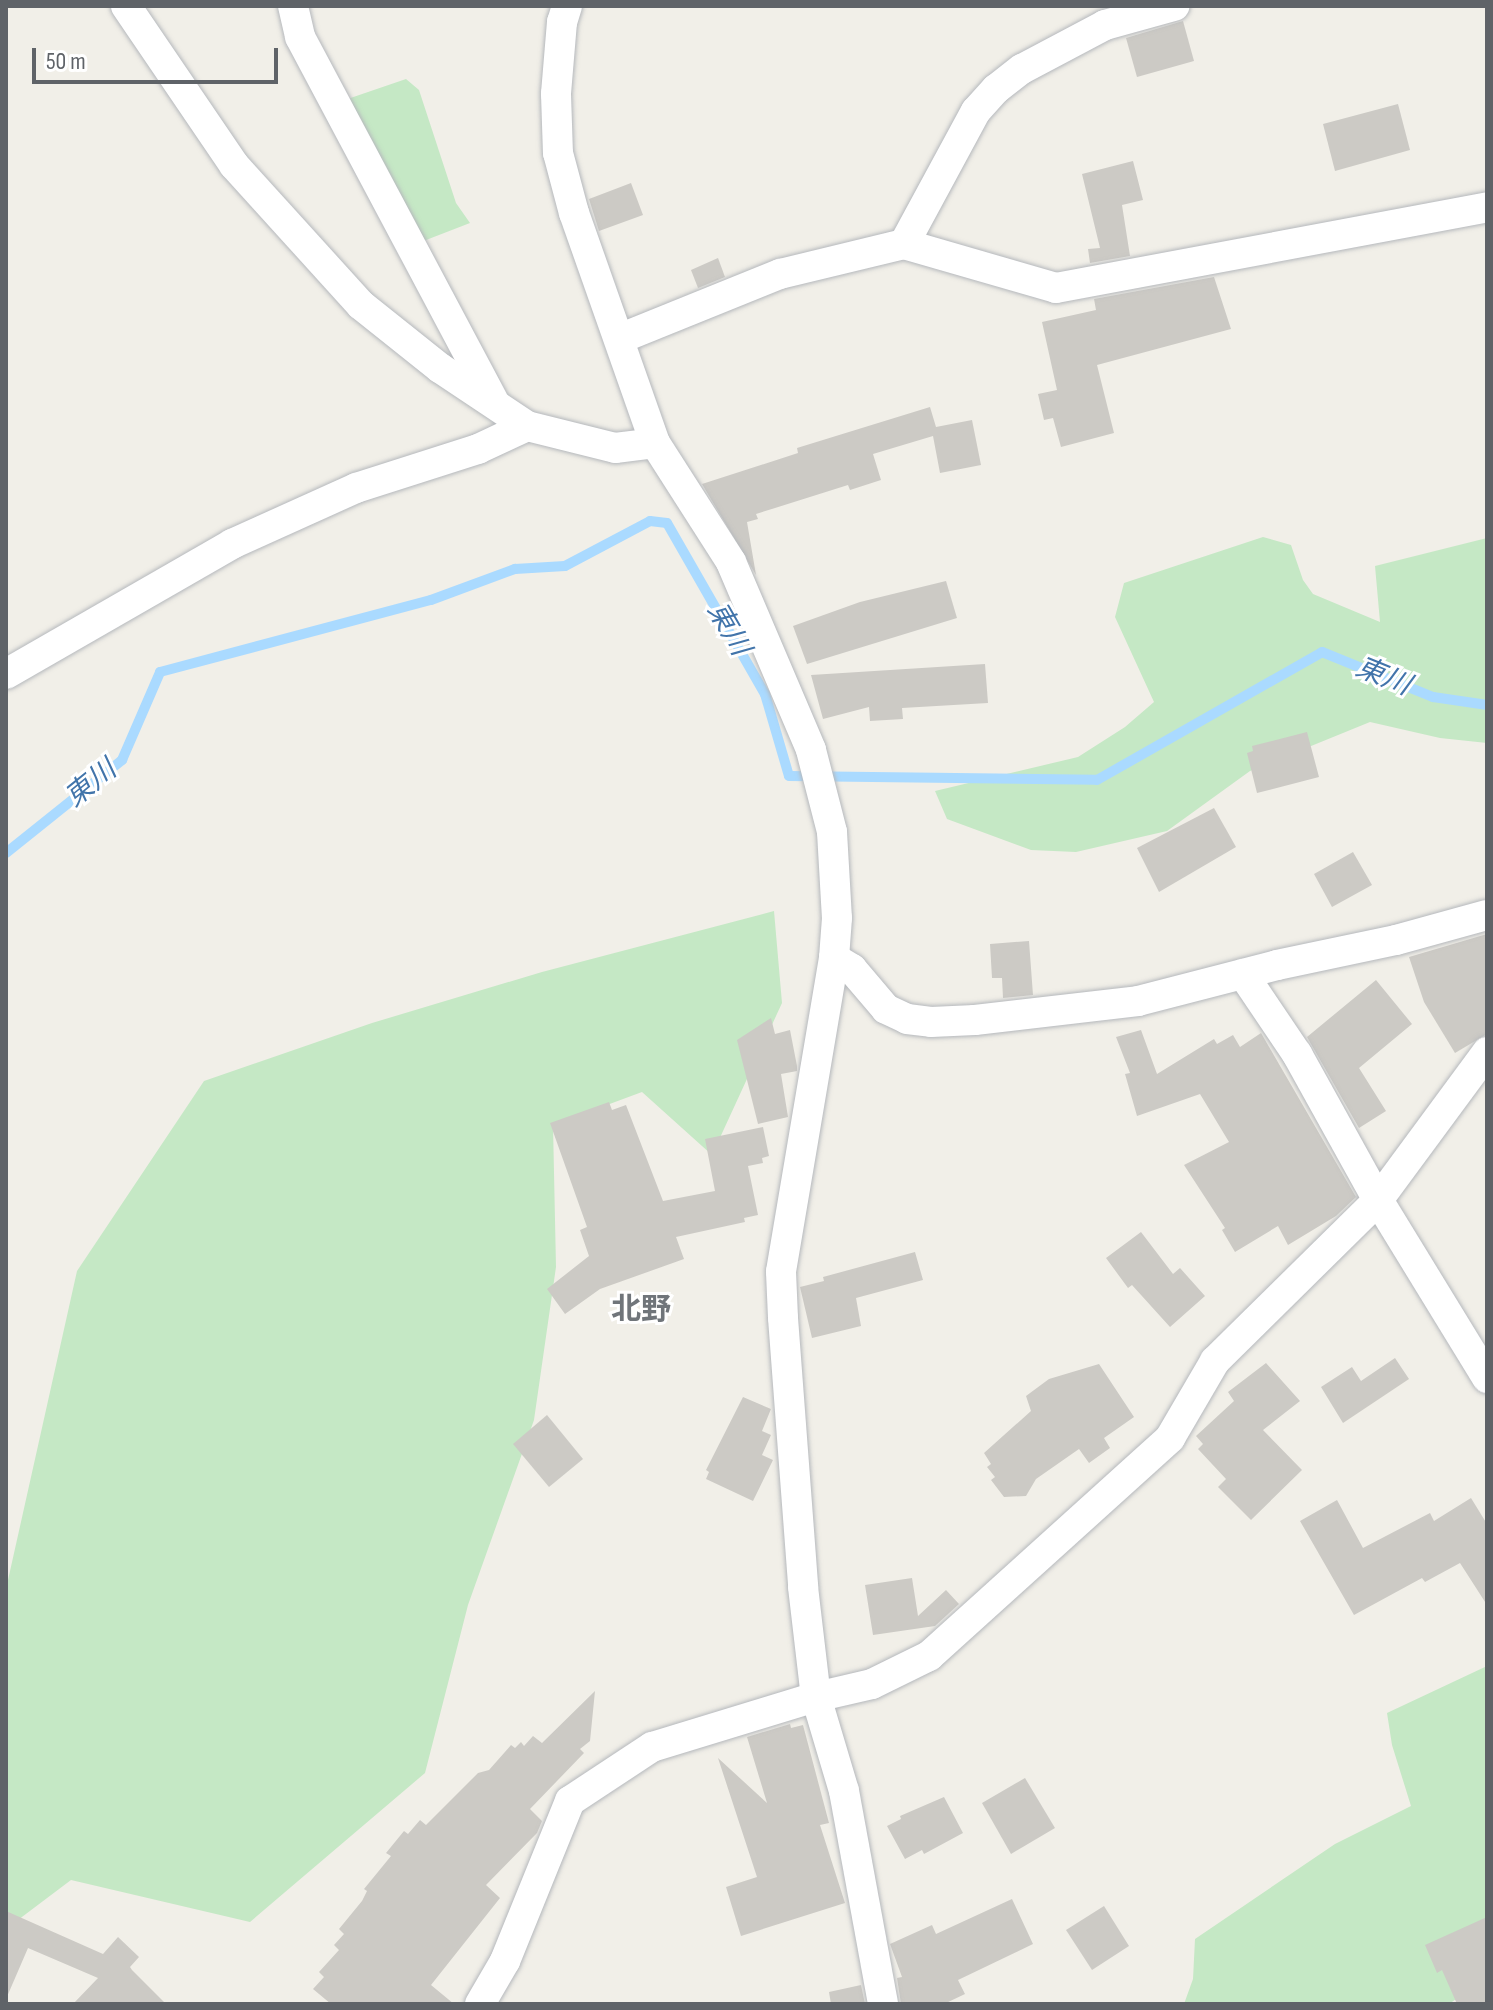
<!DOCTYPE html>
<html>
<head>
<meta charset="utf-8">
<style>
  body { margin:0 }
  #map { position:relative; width:1493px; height:2010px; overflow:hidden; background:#f1efe8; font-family:"Sofia Sans Condensed","Noto Sans JP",sans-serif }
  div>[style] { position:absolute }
  .green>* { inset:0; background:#c5e8c5 }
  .stream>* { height:10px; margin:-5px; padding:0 5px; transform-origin:5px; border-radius:5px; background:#aadaff }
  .building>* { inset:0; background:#cccac5 }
  .roads { filter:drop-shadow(0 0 2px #b5b8bc) drop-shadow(0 0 2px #b5b8bc) }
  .street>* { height:30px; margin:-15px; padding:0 15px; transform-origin:15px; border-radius:15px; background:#fff }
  span { translate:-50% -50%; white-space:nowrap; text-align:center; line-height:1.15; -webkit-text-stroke:6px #fff; paint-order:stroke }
  .water-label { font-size:28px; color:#4174aa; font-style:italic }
  .quarter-label { font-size:30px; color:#70757a; font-weight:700 }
  .frame { position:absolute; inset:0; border:8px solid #5f6368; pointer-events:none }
  .scale { position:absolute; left:32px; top:48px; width:246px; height:36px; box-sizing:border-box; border:4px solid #5f6368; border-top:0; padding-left:10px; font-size:24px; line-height:28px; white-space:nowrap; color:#5f6368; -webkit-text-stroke:6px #fff; paint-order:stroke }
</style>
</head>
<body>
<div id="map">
  <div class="green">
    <i style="clip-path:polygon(406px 79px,419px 90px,456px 203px,470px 223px,408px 247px,330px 105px)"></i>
    <i style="clip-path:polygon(1263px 537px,1291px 545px,1303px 580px,1313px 594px,1380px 622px,1375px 566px,1487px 538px,1487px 743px,1440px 738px,1370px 722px,1250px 771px,1167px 831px,1076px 852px,1031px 850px,947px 819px,935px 791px,1078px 757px,1125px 727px,1154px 702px,1115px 617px,1124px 583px)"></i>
    <i style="clip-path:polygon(774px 911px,782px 1003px,712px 1155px,642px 1092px,553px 1125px,556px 1267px,534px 1420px,468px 1605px,425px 1773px,250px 1922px,71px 1880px,6px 1929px,6px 1589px,77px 1271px,204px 1081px,372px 1023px,542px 972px)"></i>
    <i style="clip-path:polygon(1487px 1666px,1487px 1944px,1469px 1990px,1449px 2004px,1184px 2004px,1193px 1979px,1195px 1939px,1335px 1844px,1411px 1806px,1392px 1745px,1387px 1713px)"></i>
  </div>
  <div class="stream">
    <i style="left:6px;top:853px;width:149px;rotate:-38.7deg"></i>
    <i style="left:122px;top:760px;width:96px;rotate:-66.6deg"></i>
    <i style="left:160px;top:672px;width:280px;rotate:-14.9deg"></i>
    <i style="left:431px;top:600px;width:90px;rotate:-20.3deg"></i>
    <i style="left:515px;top:569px;width:50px;rotate:-3.4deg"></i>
    <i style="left:565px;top:566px;width:96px;rotate:-27.9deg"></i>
    <i style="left:650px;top:521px;width:17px;rotate:7deg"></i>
    <i style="left:667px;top:523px;width:197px;rotate:60.2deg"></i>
    <i style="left:765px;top:694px;width:85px;rotate:73.7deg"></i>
    <i style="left:789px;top:776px;width:308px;rotate:0.7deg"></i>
    <i style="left:1097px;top:780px;width:259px;rotate:-29.6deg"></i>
    <i style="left:1322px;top:652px;width:120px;rotate:22.1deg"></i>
    <i style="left:1433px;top:697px;width:55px;rotate:8.4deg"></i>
  </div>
  <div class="building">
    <i style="clip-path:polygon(1183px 21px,1194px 61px,1137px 77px,1126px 38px)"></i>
    <i style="clip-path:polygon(1398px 104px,1410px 150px,1335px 171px,1323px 124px)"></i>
    <i style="clip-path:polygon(1133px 161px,1143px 200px,1122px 205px,1130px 256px,1090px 263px,1088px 249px,1100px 248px,1082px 174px)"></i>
    <i style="clip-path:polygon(631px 183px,643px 215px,599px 231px,589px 199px)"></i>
    <i style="clip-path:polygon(718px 258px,725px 277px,698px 288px,691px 270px)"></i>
    <i style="clip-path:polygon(1214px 277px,1231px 329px,1097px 365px,1114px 433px,1061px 447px,1053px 418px,1044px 420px,1038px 394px,1057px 390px,1042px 322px,1096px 310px,1094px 299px)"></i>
    <i style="clip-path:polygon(930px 407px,936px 427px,972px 420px,981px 465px,940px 473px,933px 436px,873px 454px,881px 480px,850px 490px,848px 485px,756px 514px,758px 519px,747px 522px,756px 575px,702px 484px,798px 453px,797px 448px)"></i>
    <i style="clip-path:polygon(946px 581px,957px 618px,807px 664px,793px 626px,860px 602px)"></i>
    <i style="clip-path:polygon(985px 664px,988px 703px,902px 708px,903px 719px,870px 721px,869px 707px,823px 719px,811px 675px)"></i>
    <i style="clip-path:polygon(1307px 732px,1319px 777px,1257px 793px,1247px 753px,1253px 751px,1252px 746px)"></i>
    <i style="clip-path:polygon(1214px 808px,1236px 847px,1159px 892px,1137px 848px)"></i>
    <i style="clip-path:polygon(1353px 852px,1372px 885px,1332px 907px,1314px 874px)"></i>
    <i style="clip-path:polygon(1487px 934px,1487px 1034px,1455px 1053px,1424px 1002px,1409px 957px)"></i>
    <i style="clip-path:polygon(1029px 941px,1033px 995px,1003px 998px,1002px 978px,992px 978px,990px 944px)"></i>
    <i style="clip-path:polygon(1376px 980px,1412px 1024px,1359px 1068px,1386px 1111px,1359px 1128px,1307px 1037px)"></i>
    <i style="clip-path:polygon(771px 1018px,775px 1034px,790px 1030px,797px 1066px,797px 1071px,781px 1074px,788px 1117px,758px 1124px,737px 1040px)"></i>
    <i style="clip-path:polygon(1141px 1030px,1157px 1074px,1214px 1039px,1217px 1044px,1233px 1035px,1240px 1047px,1261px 1033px,1356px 1197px,1336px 1216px,1288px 1245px,1278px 1226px,1235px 1252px,1222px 1230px,1225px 1228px,1184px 1165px,1229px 1142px,1200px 1094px,1137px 1116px,1125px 1074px,1130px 1073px,1116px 1037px)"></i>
    <i style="clip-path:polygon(609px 1102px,612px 1110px,626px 1105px,663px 1201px,715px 1191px,705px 1139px,763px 1127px,769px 1156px,762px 1158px,763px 1163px,748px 1166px,758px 1215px,744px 1218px,745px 1222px,676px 1237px,684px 1259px,600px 1289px,565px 1314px,547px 1289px,589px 1256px,580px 1230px,587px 1227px,550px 1123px)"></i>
    <i style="clip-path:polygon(1141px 1232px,1173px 1274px,1180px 1268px,1205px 1296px,1170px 1327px,1132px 1285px,1128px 1288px,1106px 1258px)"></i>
    <i style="clip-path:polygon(915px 1252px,923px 1280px,856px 1298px,861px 1326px,812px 1338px,800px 1287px,824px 1281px,823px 1277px)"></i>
    <i style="clip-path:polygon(1395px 1358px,1409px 1379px,1343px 1423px,1321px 1387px,1352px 1367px,1361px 1381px)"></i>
    <i style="clip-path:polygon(1266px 1363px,1300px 1401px,1263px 1430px,1302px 1470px,1251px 1520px,1218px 1487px,1226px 1479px,1198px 1449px,1203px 1444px,1196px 1436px,1234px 1401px,1228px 1392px)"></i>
    <i style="clip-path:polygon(1099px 1364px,1134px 1417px,1104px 1438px,1110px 1448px,1089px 1463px,1079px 1449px,1036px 1479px,1026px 1496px,1004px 1497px,991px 1480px,995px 1477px,987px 1467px,991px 1464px,984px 1453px,1031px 1411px,1026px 1396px,1049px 1379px)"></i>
    <i style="clip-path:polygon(743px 1397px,771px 1409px,762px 1431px,771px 1435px,762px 1455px,773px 1460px,753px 1501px,706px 1479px,709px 1472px,706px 1470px)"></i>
    <i style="clip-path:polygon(547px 1415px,583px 1459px,549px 1487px,513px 1444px)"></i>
    <i style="clip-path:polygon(1471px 1498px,1487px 1524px,1487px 1605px,1460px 1563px,1425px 1582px,1422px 1578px,1354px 1615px,1300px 1521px,1337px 1500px,1363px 1548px,1430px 1513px,1434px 1521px)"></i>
    <i style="clip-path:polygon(912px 1578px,918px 1616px,946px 1590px,959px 1604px,935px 1626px,873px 1635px,865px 1585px)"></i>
    <i style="clip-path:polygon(595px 1691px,590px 1741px,580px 1749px,584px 1753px,530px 1809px,542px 1821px,537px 1833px,486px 1885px,500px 1898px,431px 1985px,454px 2004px,331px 2004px,313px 1989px,324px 1977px,319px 1972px,339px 1950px,334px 1945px,344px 1934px,339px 1929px,362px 1901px,367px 1891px,364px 1889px,391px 1856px,386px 1853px,404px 1831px,408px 1834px,420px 1820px,426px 1825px,478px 1773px,489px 1770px,511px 1745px,515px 1748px,521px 1742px,524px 1746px,533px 1736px,542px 1743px)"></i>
    <i style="clip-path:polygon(790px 1724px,791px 1728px,803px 1725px,829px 1823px,820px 1825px,845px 1903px,741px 1936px,726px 1887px,757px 1877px,718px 1758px,767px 1803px,747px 1737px)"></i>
    <i style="clip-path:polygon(1025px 1778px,1055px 1828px,1011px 1854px,982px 1803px)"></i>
    <i style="clip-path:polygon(944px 1797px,963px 1833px,924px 1854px,922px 1850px,905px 1859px,887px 1826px,901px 1819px,900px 1816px)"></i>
    <i style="clip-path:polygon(1012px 1899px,1033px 1944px,958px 1980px,965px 1994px,944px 2004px,901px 2004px,897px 1978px,902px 1977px,890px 1944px,932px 1925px,936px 1934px)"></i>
    <i style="clip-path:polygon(1104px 1906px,1129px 1946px,1092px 1970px,1066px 1930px)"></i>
    <i style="clip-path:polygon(6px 1911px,103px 1954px,118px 1937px,139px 1957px,130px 1967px,132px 1970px,166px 2004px,73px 2004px,98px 1978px,28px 1948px,6px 1999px)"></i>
    <i style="clip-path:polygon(1487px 1917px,1487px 2004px,1457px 2004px,1442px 1970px,1437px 1973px,1425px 1945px)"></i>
    <i style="clip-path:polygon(861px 1985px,865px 2004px,831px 2004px,829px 1992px)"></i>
  </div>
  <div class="roads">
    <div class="street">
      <i style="left:126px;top:6px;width:192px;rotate:55.8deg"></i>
      <i style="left:234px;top:165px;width:189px;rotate:47.8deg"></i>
      <i style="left:361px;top:305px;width:101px;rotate:38.6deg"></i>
      <i style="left:440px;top:368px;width:105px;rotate:33.7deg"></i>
      <i style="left:527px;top:426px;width:91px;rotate:14deg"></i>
      <i style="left:615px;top:448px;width:40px;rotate:-7.1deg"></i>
      <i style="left:293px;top:6px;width:32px;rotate:77deg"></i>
      <i style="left:300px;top:37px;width:411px;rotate:62deg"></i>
      <i style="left:567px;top:6px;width:17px;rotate:107deg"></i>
      <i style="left:562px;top:22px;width:72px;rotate:94.8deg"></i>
      <i style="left:556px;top:94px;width:59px;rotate:88.1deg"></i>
      <i style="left:558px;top:153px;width:62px;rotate:75.1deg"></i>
      <i style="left:574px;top:213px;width:244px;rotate:70.6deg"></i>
      <i style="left:655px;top:443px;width:141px;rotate:57.4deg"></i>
      <i style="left:731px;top:562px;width:204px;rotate:66.9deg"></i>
      <i style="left:811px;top:750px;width:85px;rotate:75.6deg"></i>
      <i style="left:832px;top:832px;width:86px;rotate:86.7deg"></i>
      <i style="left:837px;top:918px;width:40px;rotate:94.3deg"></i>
      <i style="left:834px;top:958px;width:318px;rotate:99.6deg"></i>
      <i style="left:781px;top:1272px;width:46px;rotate:87.5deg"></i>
      <i style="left:783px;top:1318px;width:270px;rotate:85.7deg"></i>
      <i style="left:803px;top:1587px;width:111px;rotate:83.3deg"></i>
      <i style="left:816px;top:1697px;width:98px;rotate:73.4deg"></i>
      <i style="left:844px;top:1791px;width:217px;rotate:79.6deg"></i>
      <i style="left:904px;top:244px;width:151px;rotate:-61.6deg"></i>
      <i style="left:976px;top:111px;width:30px;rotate:-48deg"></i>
      <i style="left:996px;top:89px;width:33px;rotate:-38deg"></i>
      <i style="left:1022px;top:69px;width:94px;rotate:-27.9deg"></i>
      <i style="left:1105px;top:25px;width:72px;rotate:-15.4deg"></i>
      <i style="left:619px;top:339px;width:174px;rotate:-22deg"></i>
      <i style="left:780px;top:274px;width:128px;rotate:-13.6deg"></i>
      <i style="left:904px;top:244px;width:158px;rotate:16.1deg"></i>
      <i style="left:1056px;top:288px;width:439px;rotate:-10.6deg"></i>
      <i style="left:6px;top:674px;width:261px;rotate:-29.9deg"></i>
      <i style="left:232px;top:544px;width:136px;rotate:-24.3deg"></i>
      <i style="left:356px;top:488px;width:128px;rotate:-17.7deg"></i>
      <i style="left:478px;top:449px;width:54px;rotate:-25.1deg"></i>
      <i style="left:834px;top:958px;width:21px;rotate:31deg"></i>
      <i style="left:852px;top:969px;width:52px;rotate:49.6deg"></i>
      <i style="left:886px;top:1009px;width:23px;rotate:25deg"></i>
      <i style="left:907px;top:1019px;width:24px;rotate:7deg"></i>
      <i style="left:931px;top:1022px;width:44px;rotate:-2.6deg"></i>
      <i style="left:975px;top:1020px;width:164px;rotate:-6.6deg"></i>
      <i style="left:1138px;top:1001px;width:144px;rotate:-14.5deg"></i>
      <i style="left:1277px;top:965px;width:122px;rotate:-11.9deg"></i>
      <i style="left:1396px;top:940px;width:94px;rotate:-15.4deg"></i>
      <i style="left:1243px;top:974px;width:97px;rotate:56deg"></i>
      <i style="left:1297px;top:1054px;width:167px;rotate:61deg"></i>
      <i style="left:1378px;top:1200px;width:209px;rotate:58.5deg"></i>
      <i style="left:480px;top:2004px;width:50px;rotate:-59.8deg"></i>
      <i style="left:505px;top:1961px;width:173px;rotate:-67.9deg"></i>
      <i style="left:570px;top:1801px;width:98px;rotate:-33.4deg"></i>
      <i style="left:652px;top:1747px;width:171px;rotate:-17deg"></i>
      <i style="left:816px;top:1697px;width:57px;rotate:-13.1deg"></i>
      <i style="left:872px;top:1684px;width:64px;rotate:-26.2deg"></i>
      <i style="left:929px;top:1656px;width:325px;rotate:-42.1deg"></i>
      <i style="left:1170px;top:1438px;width:89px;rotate:-59.7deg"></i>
      <i style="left:1215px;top:1361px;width:229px;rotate:-44.6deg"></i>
      <i style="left:1378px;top:1200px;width:184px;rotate:-53.6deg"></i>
    </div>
  </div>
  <div class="water-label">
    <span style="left:728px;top:629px;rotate:60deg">東川</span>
    <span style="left:1383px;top:677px;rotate:22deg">東川</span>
    <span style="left:91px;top:784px;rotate:-39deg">東川</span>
  </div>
  <div class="quarter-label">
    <span style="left:641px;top:1310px">北野</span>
  </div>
  <div class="frame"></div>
  <div class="scale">50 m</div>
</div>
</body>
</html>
